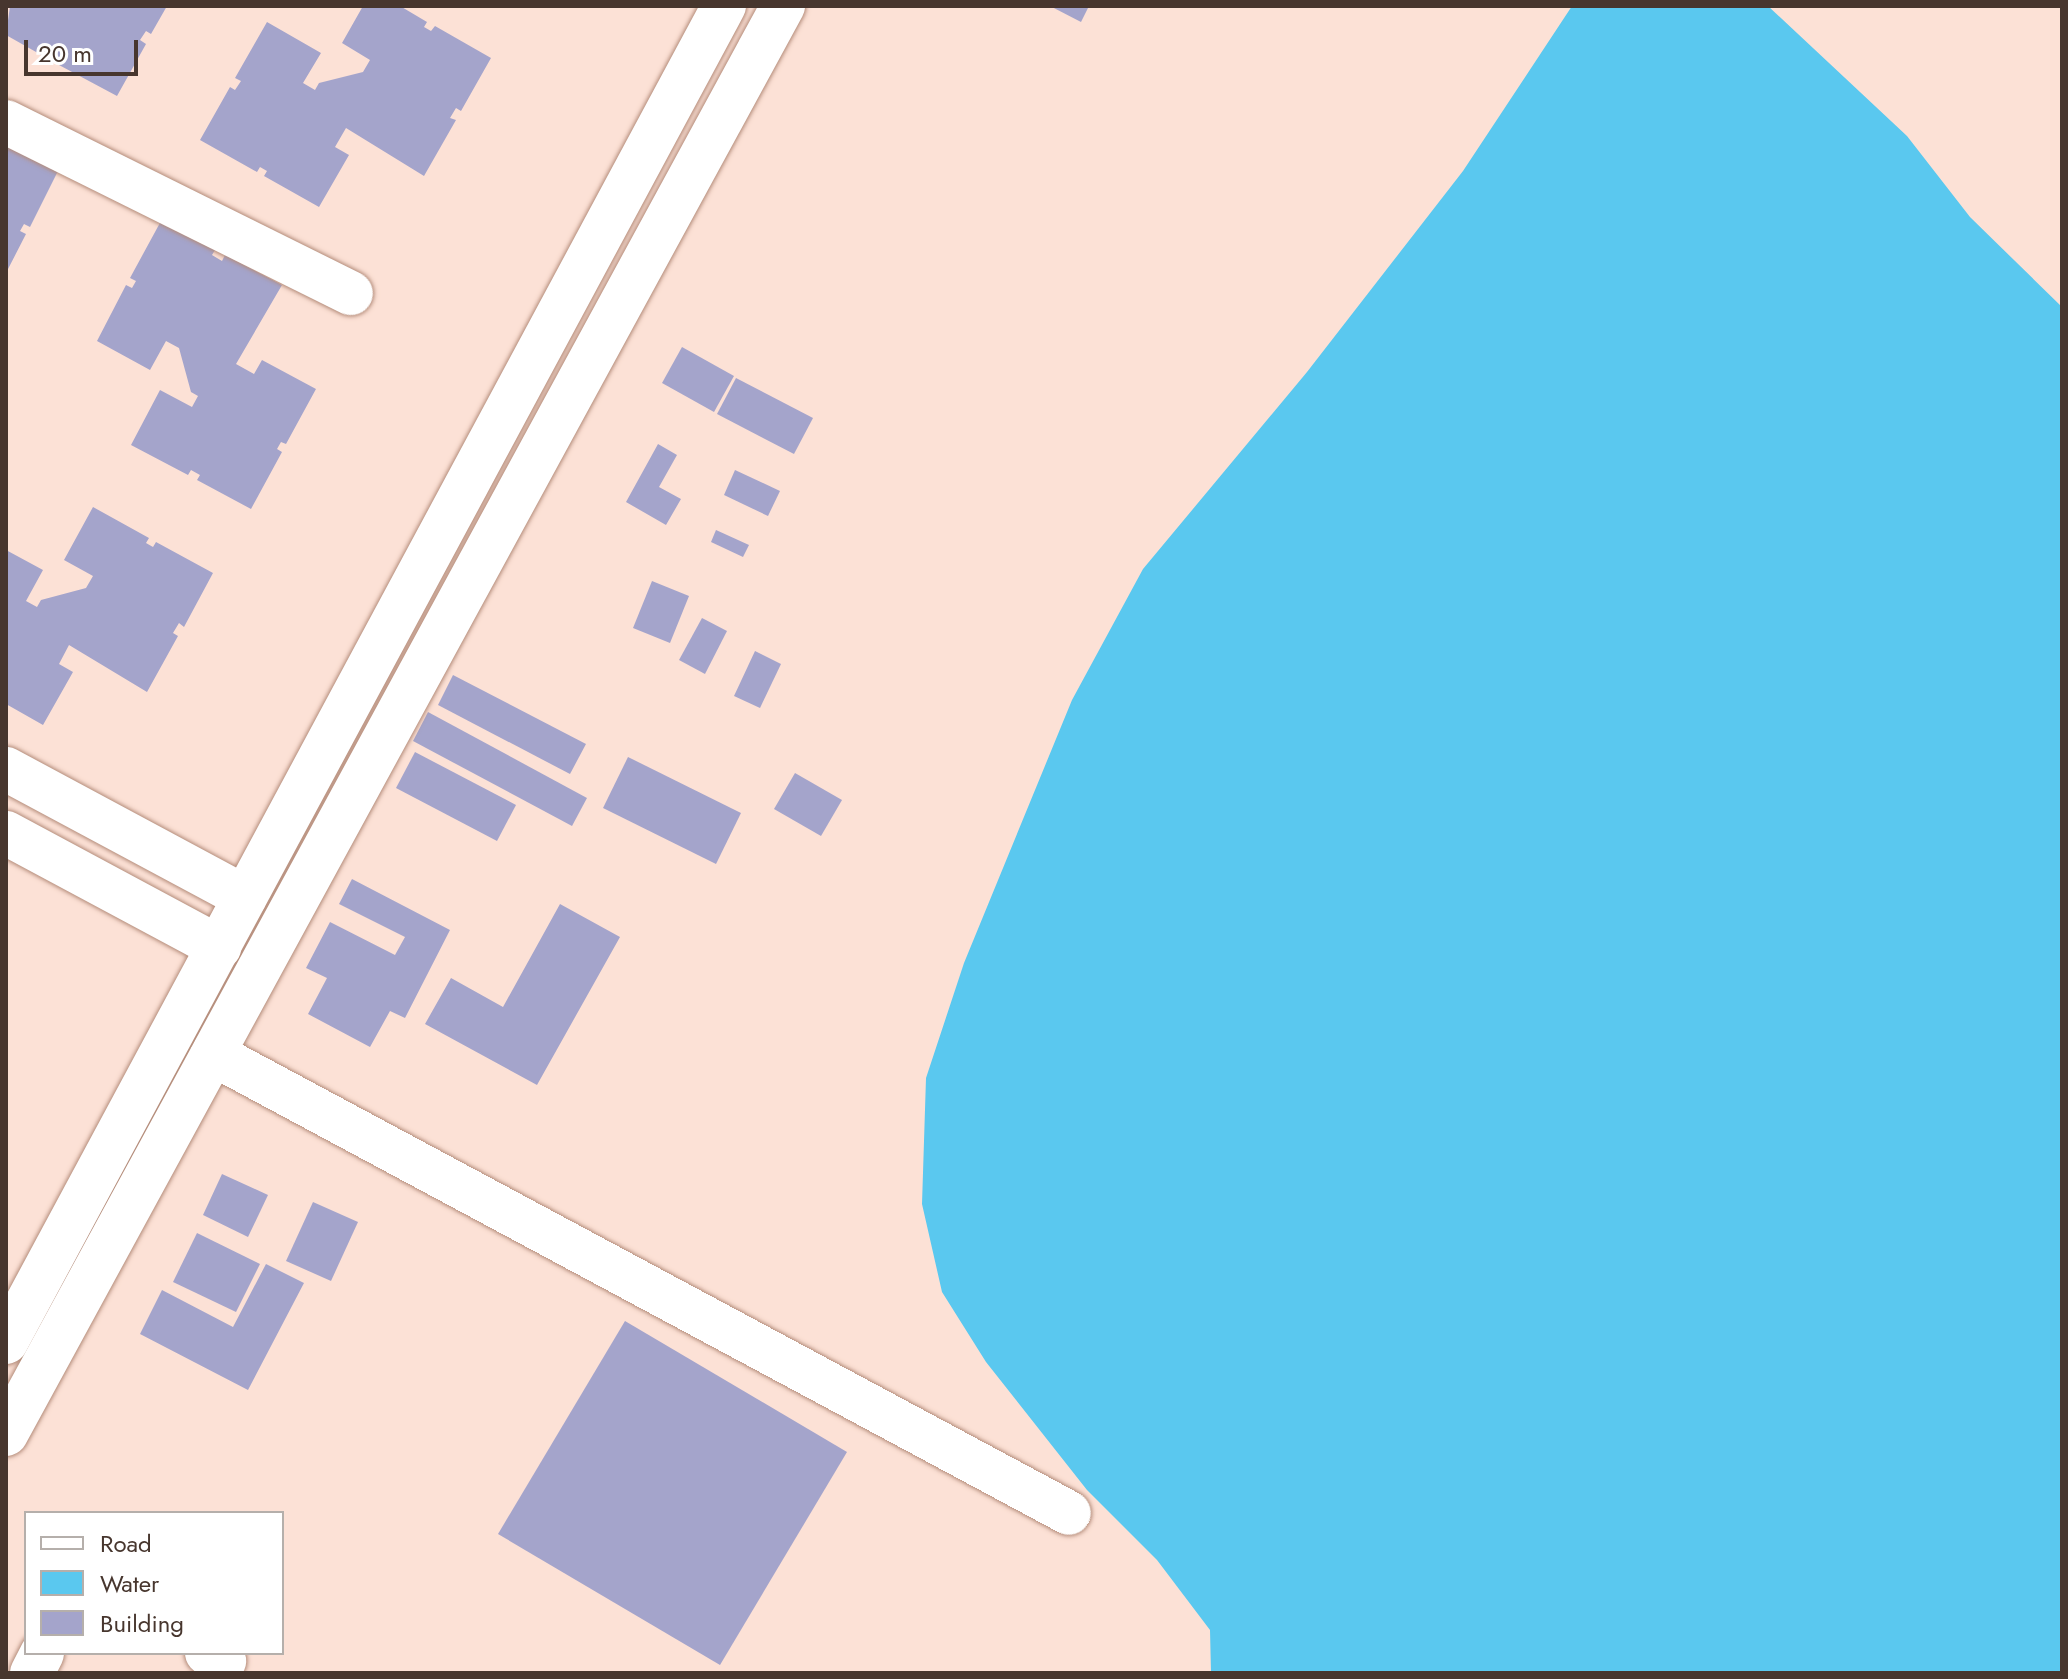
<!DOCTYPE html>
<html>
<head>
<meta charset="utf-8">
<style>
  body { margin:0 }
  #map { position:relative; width:2068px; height:1679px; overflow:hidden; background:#fce1d6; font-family:Jost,sans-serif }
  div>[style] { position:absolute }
  .water>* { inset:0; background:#5ac8ef }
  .building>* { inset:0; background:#a4a4cb }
  .roads { filter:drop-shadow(0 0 2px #b48c7a) drop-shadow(0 0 2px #b48c7a) }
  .minor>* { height:44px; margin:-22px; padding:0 22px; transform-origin:22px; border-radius:22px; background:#fff }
  .tertiary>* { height:44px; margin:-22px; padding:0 22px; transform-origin:22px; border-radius:22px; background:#fff }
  span { translate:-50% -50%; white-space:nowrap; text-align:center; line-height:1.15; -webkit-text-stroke:8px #fff; paint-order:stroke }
  .frame { position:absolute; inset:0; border:8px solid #47362e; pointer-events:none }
  .legend { position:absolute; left:24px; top:1511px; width:260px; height:144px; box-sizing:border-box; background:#fff; border:2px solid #b5afab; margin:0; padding:10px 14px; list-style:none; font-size:24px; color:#47362e }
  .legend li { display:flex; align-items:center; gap:16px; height:40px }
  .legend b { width:40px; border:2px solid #b5afab }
  .scale { position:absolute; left:24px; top:40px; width:114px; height:36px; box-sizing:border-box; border:4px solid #47362e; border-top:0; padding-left:10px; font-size:24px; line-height:28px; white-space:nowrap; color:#47362e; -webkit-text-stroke:6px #fff; paint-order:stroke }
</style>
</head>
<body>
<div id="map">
  <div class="water">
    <i style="clip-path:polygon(1572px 6px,1768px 6px,1907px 136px,1970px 217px,2062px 307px,2062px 1673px,1211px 1673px,1210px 1630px,1157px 1560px,1087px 1490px,986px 1362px,942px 1292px,922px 1204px,926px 1078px,964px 963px,1072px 700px,1143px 569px,1307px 372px,1463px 171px)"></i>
  </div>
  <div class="building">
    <i style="clip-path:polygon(10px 6px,167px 6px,151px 34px,146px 31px,140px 40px,146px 44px,117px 96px,59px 65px,62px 59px,55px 55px,52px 61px,6px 35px)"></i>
    <i style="clip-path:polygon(363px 6px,400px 6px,427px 22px,424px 27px,431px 31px,435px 26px,491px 58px,461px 111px,456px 108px,450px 118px,456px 120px,424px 176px,346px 128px,335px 147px,349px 155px,319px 207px,264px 176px,267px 171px,260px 167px,257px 172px,200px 140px,230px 87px,235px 90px,241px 81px,235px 78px,267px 22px,321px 53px,303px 83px,315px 90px,319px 83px,363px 72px,370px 60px,342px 43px)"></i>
    <i style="clip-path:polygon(1050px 6px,1089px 6px,1081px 22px)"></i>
    <i style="clip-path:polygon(6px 142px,59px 169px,30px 227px,24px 224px,20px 231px,26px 234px,6px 273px)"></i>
    <i style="clip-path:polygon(161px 221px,215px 250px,212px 255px,222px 261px,225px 255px,282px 285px,236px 364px,254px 374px,262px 360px,316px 389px,286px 444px,281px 442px,277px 449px,282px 452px,251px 509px,197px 480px,200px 475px,191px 470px,188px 475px,131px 445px,160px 390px,192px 407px,198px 396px,191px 392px,179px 348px,166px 341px,150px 370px,97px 341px,126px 285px,132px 288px,136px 281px,130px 278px)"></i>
    <i style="clip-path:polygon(682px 347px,734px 376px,714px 412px,662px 383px)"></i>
    <i style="clip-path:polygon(736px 378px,813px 418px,794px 454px,717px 414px)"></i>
    <i style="clip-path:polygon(658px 444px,677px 455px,659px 487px,681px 499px,666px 525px,626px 502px)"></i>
    <i style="clip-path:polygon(735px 470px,780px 491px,768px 516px,724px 495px)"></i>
    <i style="clip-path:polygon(93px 507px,149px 538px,146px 543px,153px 547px,156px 542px,213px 573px,184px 627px,179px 623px,173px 633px,178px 636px,147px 692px,69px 645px,59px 664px,73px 672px,43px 725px,6px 704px,6px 550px,43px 570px,26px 601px,37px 607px,41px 600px,86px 588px,93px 576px,64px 560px)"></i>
    <i style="clip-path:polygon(716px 530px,749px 545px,743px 557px,711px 542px)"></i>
    <i style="clip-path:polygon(652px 581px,689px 596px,670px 643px,633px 628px)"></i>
    <i style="clip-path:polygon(702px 618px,727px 631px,705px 674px,679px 660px)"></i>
    <i style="clip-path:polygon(755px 651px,781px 664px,760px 708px,734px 696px)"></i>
    <i style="clip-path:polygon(453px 675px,586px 744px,570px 774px,438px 705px)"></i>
    <i style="clip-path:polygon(428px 712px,587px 798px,572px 826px,413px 741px)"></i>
    <i style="clip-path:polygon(415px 752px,516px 805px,497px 841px,396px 788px)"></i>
    <i style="clip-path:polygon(628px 757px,741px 813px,716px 864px,603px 808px)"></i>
    <i style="clip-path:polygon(795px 773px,842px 800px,821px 836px,774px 809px)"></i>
    <i style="clip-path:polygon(352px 879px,450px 930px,405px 1018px,390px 1011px,370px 1047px,308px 1014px,327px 978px,306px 968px,330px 922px,395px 955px,405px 937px,339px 904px)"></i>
    <i style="clip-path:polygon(560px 904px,620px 937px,537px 1085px,425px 1024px,451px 978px,503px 1007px)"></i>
    <i style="clip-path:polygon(222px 1174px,268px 1195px,248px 1237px,203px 1215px)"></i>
    <i style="clip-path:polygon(313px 1202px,358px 1222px,331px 1281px,286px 1261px)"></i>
    <i style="clip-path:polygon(197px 1233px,260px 1264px,236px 1312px,173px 1282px)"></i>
    <i style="clip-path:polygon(266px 1264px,304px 1283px,248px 1390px,140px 1334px,162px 1290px,233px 1327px)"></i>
    <i style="clip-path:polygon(625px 1321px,847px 1452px,720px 1665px,498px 1534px)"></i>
  </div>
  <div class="roads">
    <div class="minor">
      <i style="left:6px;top:122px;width:385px;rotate:26.4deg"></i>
      <i style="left:6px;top:769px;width:271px;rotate:28.2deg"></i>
      <i style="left:6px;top:833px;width:242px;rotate:28.2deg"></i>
      <i style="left:213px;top:1054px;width:971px;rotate:28.2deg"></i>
      <i style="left:207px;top:1653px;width:19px;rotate:25deg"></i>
      <i style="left:32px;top:1673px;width:22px;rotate:-63deg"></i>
    </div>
    <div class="tertiary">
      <i style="left:6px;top:1342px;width:1517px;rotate:-61.75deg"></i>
      <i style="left:6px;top:1434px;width:1626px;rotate:-61.45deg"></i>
    </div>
  </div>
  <div class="frame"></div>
  <ul class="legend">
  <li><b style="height:10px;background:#fff"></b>Road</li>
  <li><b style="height:22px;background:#5ac8ef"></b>Water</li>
  <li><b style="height:22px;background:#a4a4cb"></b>Building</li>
  </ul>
  <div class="scale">20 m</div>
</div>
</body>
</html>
